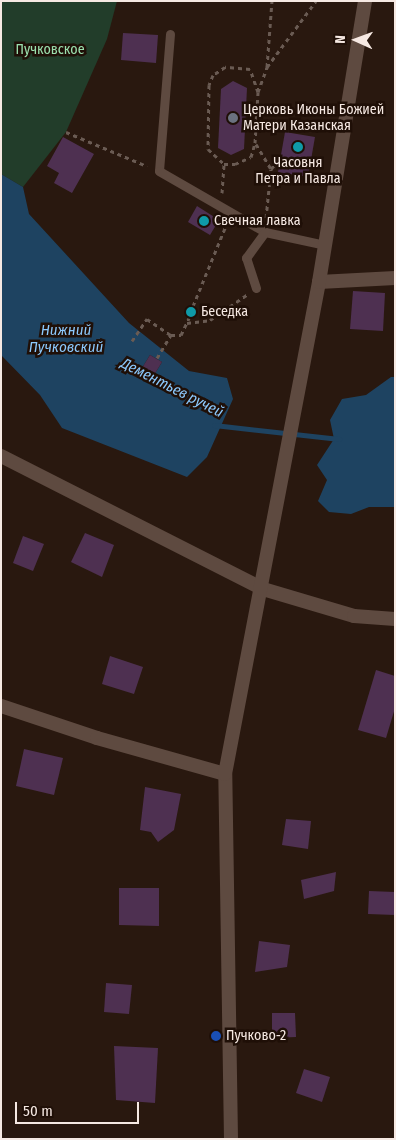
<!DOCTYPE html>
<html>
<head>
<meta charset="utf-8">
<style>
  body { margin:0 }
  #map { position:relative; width:396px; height:1140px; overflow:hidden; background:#29180f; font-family:"Fira Sans Condensed",sans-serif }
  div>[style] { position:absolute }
  .green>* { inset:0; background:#223d2a }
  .water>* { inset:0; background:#1e4361 }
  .stream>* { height:5px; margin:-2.5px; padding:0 2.5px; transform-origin:2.5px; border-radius:2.5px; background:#1e4361 }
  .building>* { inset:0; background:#4e3051 }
  .path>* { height:3px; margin-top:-1.5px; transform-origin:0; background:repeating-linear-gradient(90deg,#6a5b53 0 4px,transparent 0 8px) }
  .service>* { height:9px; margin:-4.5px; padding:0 4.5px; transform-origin:4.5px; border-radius:4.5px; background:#5e4a40 }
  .minor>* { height:14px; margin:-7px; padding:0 7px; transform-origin:7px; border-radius:7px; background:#5e4a40 }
  .tertiary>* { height:14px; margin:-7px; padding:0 7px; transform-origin:7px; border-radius:7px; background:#5e4a40 }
  .dots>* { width:14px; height:14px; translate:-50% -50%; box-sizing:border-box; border:2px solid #1f0f07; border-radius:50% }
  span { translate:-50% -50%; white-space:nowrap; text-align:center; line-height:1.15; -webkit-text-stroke:5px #1f0f07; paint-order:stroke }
  .park-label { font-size:14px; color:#9be0ae }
  .poi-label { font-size:14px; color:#f6e9e3 }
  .left { translate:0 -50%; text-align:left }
  .water-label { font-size:15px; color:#8cc9fd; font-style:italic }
  .frame { position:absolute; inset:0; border:2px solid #f6e9e3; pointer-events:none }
  .north { position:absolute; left:331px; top:15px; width:50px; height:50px; -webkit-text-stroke:4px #1f0f07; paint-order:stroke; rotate:272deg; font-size:14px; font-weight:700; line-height:20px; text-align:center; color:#f6e9e3 }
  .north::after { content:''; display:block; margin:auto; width:18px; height:22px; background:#f6e9e3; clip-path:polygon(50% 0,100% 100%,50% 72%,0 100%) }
  .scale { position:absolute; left:15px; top:1102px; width:124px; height:22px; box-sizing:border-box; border:2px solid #f6e9e3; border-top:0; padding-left:6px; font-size:15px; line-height:18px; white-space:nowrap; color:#f6e9e3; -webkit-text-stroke:4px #1f0f07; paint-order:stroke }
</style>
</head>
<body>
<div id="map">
  <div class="green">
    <i style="clip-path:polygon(1px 1px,117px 1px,107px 39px,66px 132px,23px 187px,1px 174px)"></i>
  </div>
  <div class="water">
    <i style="clip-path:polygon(evenodd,1px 174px,23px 187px,29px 214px,129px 323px,189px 371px,227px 378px,233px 399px,207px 457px,187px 477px,62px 428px,40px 395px,1px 355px,1px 174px,150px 355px,162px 362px,154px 375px,142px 368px,150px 355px)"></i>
    <i style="clip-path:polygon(391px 377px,395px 377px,395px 507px,369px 507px,351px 514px,329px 512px,318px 501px,327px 480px,317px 465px,334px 439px,330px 420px,342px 399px,366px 395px)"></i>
  </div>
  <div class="stream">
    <i style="left:214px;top:425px;width:126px;rotate:6.4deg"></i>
  </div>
  <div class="building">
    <i style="clip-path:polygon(123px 33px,158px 35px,156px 63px,121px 60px)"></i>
    <i style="clip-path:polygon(233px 81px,247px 88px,244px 149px,231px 155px,218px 148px,221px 89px)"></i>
    <i style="clip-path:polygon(285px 132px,315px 137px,308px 177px,278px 172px)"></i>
    <i style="clip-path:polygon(63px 137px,94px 154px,72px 193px,54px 183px,59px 173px,47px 166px)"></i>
    <i style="clip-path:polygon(197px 206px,219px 220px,210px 235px,188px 222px)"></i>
    <i style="clip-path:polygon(353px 291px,385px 293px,383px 331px,350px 329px)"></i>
    <i style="clip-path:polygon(150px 355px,162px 362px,154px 375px,142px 368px)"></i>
    <i style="clip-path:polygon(85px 533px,114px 545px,102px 577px,71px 562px)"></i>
    <i style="clip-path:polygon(23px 536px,44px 544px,33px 571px,13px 563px)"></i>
    <i style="clip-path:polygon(110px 656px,143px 667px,134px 694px,102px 684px)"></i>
    <i style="clip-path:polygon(376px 670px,395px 676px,395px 708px,386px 738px,358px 730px)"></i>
    <i style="clip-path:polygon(24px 749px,63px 758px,54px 795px,16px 786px)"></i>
    <i style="clip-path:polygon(145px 787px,181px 794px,174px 830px,158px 842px,151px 832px,140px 830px)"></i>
    <i style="clip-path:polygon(286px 819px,311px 821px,308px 849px,282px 845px)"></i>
    <i style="clip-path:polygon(336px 872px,334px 891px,304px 899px,301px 880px)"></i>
    <i style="clip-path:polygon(119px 888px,159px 888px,159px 926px,119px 925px)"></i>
    <i style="clip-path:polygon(369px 891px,395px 892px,395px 915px,368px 914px)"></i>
    <i style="clip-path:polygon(259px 941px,290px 945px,287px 967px,255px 972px)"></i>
    <i style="clip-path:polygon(106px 983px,132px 985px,129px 1014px,104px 1012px)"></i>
    <i style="clip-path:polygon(272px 1013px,295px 1013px,296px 1037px,272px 1038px)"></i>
    <i style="clip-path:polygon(114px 1046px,158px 1048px,155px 1103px,116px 1100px)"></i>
    <i style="clip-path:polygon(304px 1069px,330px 1077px,322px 1102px,296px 1093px)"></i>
  </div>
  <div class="path">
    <i style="left:267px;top:67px;width:66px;rotate:-85.7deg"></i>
    <i style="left:258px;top:92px;width:24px;rotate:-109deg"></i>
    <i style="left:250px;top:69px;width:25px;rotate:-175deg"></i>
    <i style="left:225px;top:67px;width:14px;rotate:146deg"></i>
    <i style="left:213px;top:75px;width:11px;rotate:112deg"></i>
    <i style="left:209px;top:85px;width:64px;rotate:90.9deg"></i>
    <i style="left:208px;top:149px;width:22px;rotate:43deg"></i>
    <i style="left:224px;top:164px;width:11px"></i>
    <i style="left:235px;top:164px;width:17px;rotate:-24deg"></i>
    <i style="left:251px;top:157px;width:15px;rotate:-74deg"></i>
    <i style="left:255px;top:143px;width:51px;rotate:-86.6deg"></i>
    <i style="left:258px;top:92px;width:27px;rotate:-70deg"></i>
    <i style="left:267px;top:67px;width:82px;rotate:-53.4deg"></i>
    <i style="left:66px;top:132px;width:88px;rotate:22.8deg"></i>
    <i style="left:256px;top:144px;width:29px;rotate:59deg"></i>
    <i style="left:271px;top:169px;width:16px;rotate:-50deg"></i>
    <i style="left:222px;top:193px;width:29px;rotate:-86deg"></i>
    <i style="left:266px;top:218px;width:49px;rotate:-84.2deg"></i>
    <i style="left:193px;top:306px;width:90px;rotate:-67.7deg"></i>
    <i style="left:187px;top:323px;width:23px;rotate:-7deg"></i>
    <i style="left:210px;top:320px;width:46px;rotate:-34.4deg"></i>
    <i style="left:132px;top:341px;width:27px;rotate:-56deg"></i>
    <i style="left:147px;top:319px;width:29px;rotate:34deg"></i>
    <i style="left:171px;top:335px;width:10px"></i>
    <i style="left:181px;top:335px;width:19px;rotate:-65deg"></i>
    <i style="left:157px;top:358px;width:27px;rotate:-59deg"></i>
  </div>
  <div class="service">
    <i style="left:170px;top:34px;width:137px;rotate:94.6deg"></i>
    <i style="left:159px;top:171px;width:122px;rotate:29.9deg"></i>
    <i style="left:265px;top:232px;width:61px;rotate:12.2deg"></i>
    <i style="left:256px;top:288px;width:32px;rotate:-108deg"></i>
    <i style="left:246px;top:258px;width:32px;rotate:-54deg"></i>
  </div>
  <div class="minor">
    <i style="left:319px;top:282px;width:76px;rotate:-3deg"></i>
    <i style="left:1px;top:456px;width:294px;rotate:26.9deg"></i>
    <i style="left:263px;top:589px;width:95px;rotate:16.5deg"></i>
    <i style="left:354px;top:616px;width:41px;rotate:4.2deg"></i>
    <i style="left:1px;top:706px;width:101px;rotate:18.4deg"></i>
    <i style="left:97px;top:738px;width:133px;rotate:15.7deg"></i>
  </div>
  <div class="tertiary">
    <i style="left:231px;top:1139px;width:365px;rotate:-90.9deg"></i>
    <i style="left:225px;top:774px;width:501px;rotate:-79.18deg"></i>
    <i style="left:319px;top:282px;width:285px;rotate:-80.7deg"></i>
  </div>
  <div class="dots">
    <i style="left:233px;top:118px;background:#6b7280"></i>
    <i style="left:298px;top:147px;background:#0f9aa8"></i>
    <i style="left:204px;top:221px;background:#0f9aa8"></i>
    <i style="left:191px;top:312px;background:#0f9aa8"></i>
    <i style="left:216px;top:1036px;background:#1a4fb4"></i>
  </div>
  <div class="park-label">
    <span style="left:50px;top:50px">Пучковское</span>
  </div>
  <div class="poi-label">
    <span class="left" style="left:243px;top:118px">Церковь Иконы Божией<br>Матери Казанская</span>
    <span style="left:298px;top:171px">Часовня<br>Петра и Павла</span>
    <span class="left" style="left:214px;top:221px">Свечная лавка</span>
    <span class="left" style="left:201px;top:312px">Беседка</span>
    <span class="left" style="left:226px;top:1036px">Пучково-2</span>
  </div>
  <div class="water-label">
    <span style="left:66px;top:339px">Нижний<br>Пучковский</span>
    <span style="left:172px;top:388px;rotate:27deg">Дементьев ручей</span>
  </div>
  <div class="frame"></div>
  <div class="north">N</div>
  <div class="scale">50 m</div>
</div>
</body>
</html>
